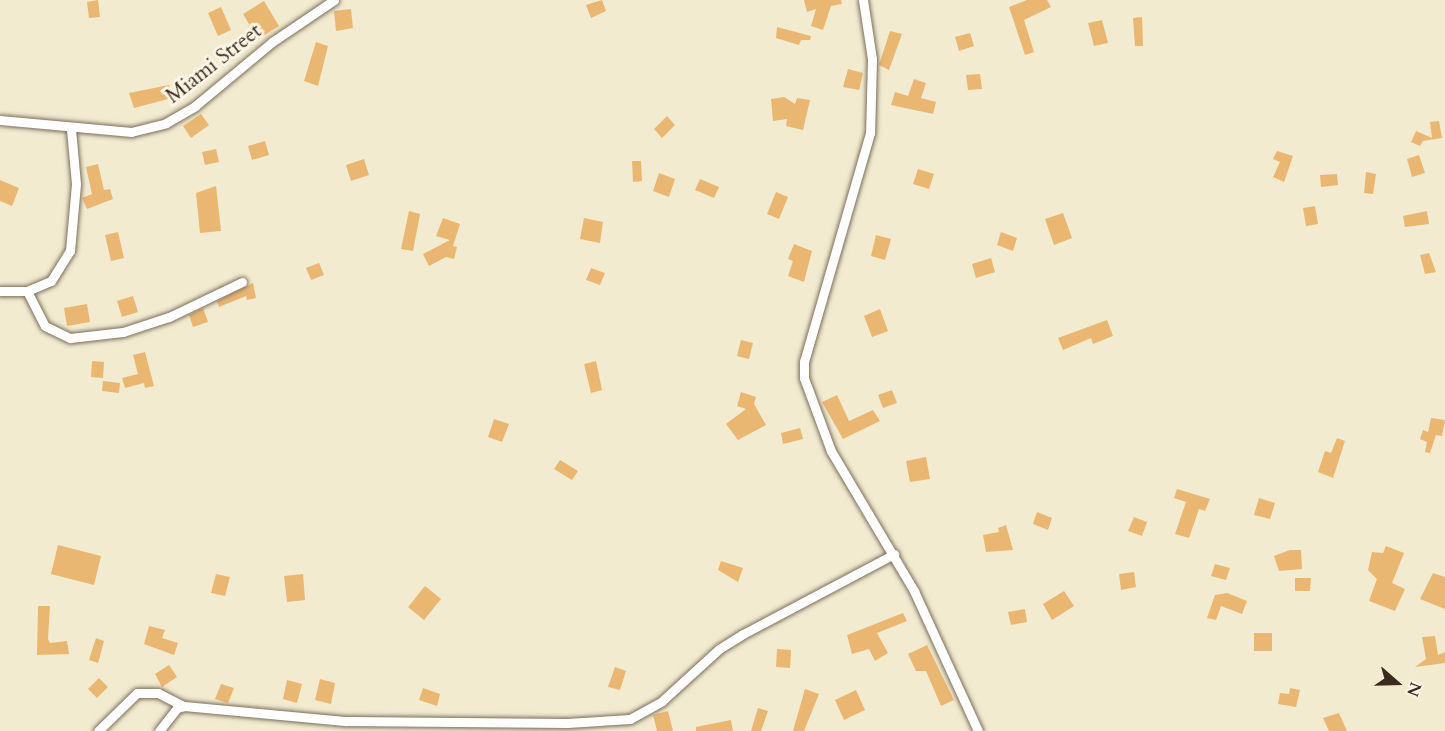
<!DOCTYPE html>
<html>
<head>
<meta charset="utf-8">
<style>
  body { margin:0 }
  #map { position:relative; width:1445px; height:731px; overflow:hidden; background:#f2ebd0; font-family:Cardo,serif }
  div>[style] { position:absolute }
  .building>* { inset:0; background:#eab772 }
  .roads { filter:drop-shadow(0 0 2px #7b6e5c) drop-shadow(0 0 2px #7b6e5c) }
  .street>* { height:9px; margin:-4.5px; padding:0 4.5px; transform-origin:4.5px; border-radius:4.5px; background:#fff }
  span { translate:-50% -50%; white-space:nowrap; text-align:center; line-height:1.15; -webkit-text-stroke:6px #fcf5e5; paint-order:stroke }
  .street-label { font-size:21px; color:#3b2a1e }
  .north { position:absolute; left:1367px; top:653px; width:60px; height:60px; -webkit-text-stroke:4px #fcf5e5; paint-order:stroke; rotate:110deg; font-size:16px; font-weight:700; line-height:24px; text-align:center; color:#3b2a1e }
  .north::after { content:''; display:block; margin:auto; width:21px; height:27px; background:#3b2a1e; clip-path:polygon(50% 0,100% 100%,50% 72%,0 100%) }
</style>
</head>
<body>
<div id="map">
  <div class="building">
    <i style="clip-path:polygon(98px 0,100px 17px,89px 18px,87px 2px)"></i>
    <i style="clip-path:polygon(602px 0,606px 11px,591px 18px,586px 5px)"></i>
    <i style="clip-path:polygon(804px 0,841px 0,842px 4px,831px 6px,823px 30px,811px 26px,816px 9px,807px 12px)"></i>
    <i style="clip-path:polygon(1027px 0,1047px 0,1051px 7px,1024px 20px,1034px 52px,1025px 55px,1009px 7px)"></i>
    <i style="clip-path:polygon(264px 1px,279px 26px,258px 39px,243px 14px)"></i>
    <i style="clip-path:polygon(221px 7px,231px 30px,218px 36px,208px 13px)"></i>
    <i style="clip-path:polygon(351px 9px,353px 28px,336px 31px,334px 11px)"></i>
    <i style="clip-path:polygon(1142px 17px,1143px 46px,1135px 46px,1133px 18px)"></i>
    <i style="clip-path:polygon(1102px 20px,1108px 43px,1094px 46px,1088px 23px)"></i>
    <i style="clip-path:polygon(777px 27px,811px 36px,810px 40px,801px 40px,799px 45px,776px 38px)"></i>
    <i style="clip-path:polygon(890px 31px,902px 34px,889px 70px,879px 65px)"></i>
    <i style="clip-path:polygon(970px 33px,974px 46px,959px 51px,955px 37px)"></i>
    <i style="clip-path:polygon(316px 42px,328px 46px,318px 86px,304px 81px)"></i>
    <i style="clip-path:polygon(848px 69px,863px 73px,859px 90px,843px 87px)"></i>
    <i style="clip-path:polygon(980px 74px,982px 89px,968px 90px,966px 75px)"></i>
    <i style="clip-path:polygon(914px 79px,926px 83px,921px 98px,936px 102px,933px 114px,891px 105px,895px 92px,908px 96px)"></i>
    <i style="clip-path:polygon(169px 85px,172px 98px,134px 108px,129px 93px)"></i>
    <i style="clip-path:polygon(784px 97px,795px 104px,797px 98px,810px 100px,803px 130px,786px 126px,787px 119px,773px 121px,771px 99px)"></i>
    <i style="clip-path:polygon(201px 114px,209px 125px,191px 138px,183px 126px)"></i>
    <i style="clip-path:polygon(667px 116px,675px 125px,662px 138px,654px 129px)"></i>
    <i style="clip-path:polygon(1439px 121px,1442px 138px,1423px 141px,1420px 146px,1411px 142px,1416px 131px,1432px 138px,1430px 122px)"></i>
    <i style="clip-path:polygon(265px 141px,269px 155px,252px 160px,248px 146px)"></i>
    <i style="clip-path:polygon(216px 149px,219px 162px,205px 165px,202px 152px)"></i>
    <i style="clip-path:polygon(1277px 151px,1293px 156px,1284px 182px,1273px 177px,1280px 162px,1273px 159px)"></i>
    <i style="clip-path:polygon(1419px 155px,1425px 173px,1412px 177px,1407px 159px)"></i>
    <i style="clip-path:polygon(364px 159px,369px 175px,351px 181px,346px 165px)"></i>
    <i style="clip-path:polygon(632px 161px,641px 161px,642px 181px,633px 182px)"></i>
    <i style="clip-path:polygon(98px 164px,104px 190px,110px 189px,113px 199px,87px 209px,82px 198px,92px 194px,86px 167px)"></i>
    <i style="clip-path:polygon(918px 169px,934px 174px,929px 189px,913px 184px)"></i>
    <i style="clip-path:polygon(1366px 172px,1376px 174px,1373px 194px,1364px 193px)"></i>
    <i style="clip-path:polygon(659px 173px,675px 179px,669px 197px,653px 191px)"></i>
    <i style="clip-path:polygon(1337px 174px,1338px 185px,1321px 187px,1320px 175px)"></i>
    <i style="clip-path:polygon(700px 179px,719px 187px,714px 198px,695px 190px)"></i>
    <i style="clip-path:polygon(0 180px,19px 188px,12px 206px,0 201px)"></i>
    <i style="clip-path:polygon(216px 186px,221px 231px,200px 233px,196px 193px)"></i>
    <i style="clip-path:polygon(776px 192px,788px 197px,779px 219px,767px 214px)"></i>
    <i style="clip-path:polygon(1315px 206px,1318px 224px,1306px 226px,1303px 208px)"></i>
    <i style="clip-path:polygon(409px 211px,420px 214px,413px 251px,401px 249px)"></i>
    <i style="clip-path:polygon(1427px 211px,1429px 224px,1405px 227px,1403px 216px)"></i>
    <i style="clip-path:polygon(1063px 213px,1072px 238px,1054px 245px,1045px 219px)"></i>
    <i style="clip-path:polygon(443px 218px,460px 224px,453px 246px,457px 247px,454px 259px,446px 257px,429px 266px,423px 254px,450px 240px,436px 236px)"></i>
    <i style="clip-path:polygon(584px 218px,603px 222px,600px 243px,580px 239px)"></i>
    <i style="clip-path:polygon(118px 232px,124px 258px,111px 261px,105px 235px)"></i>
    <i style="clip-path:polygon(1001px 232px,1017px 238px,1013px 251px,997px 245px)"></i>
    <i style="clip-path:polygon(876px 235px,891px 239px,885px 260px,871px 256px)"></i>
    <i style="clip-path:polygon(794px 244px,812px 251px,804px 282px,788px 276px,793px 261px,788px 259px)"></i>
    <i style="clip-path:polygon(1429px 253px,1436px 272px,1425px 274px,1420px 255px)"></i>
    <i style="clip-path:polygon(991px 258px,995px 272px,976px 278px,972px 264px)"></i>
    <i style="clip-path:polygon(319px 263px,324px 275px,311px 280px,306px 268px)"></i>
    <i style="clip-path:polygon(591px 268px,605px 273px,600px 285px,586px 280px)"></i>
    <i style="clip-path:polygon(253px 283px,256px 298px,247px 300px,246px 296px,219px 307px,217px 301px)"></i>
    <i style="clip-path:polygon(133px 296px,138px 312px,122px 317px,117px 301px)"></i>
    <i style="clip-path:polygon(87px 304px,90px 322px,67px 326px,64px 308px)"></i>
    <i style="clip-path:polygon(203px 308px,208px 322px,193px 327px,189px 315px)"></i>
    <i style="clip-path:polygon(880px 309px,888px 331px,872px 337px,864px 316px)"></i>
    <i style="clip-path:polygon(1107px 320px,1113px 336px,1093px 344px,1091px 338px,1063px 350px,1058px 338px)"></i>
    <i style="clip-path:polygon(741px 340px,753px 343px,749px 359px,737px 356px)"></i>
    <i style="clip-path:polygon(145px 352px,154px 386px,145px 388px,144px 383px,125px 388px,122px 378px,138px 374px,133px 355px)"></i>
    <i style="clip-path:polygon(92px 361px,104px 362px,103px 378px,91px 377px)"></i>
    <i style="clip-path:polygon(596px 361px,602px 390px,591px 393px,584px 364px)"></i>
    <i style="clip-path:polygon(103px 381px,120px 383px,119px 393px,102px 391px)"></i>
    <i style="clip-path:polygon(892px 390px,897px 403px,883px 408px,878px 395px)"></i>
    <i style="clip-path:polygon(741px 392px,756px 397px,754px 404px,766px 425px,738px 440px,726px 424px,746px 409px,737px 406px)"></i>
    <i style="clip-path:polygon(837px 395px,849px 421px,873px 410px,880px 421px,843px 439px,822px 402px)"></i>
    <i style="clip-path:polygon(1431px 418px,1445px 420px,1442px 436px,1436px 435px,1430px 453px,1425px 452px,1427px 442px,1420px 439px,1423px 430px,1428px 432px)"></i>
    <i style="clip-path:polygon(494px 419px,509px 424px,502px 442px,488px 437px)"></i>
    <i style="clip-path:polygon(800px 428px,803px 439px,783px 444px,781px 433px)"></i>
    <i style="clip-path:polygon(1337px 438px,1345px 441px,1333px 478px,1318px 472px,1325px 451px,1331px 453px)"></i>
    <i style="clip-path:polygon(926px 457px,930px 479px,910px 482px,906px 461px)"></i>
    <i style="clip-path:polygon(560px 460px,578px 471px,572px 480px,554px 469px)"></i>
    <i style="clip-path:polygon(1177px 489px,1210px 499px,1205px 511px,1199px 509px,1189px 538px,1175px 534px,1186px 502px,1174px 498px)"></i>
    <i style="clip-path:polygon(1259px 498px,1275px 503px,1270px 519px,1254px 515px)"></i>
    <i style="clip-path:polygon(1037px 512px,1052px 518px,1048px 530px,1033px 524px)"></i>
    <i style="clip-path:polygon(1134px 517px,1147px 522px,1142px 536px,1128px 531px)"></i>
    <i style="clip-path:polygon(1006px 525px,1013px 550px,986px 552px,983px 535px,999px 532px,998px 528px)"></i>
    <i style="clip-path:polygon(58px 545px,101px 556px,94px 585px,51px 574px)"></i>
    <i style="clip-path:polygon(1386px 546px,1404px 553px,1392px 583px,1405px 589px,1395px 611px,1369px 601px,1377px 579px,1368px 570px,1372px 552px,1383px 553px)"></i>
    <i style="clip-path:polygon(1290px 550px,1301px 550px,1302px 569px,1279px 571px,1274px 556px)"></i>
    <i style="clip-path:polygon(721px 561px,743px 568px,738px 582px,718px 570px)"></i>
    <i style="clip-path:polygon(1215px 564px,1230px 568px,1226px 580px,1211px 576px)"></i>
    <i style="clip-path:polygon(1134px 572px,1136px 587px,1121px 590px,1119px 574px)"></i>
    <i style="clip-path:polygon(1433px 573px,1445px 577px,1445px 609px,1420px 599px)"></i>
    <i style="clip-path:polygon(216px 574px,230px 577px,225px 596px,211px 593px)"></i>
    <i style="clip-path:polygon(303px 574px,305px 600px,287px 602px,284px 576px)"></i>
    <i style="clip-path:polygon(1295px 578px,1311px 578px,1310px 591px,1295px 591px)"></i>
    <i style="clip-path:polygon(425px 586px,441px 599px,424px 620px,408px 607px)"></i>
    <i style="clip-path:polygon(1064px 591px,1074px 606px,1052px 620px,1043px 604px)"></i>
    <i style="clip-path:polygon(1227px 593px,1247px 601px,1242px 614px,1221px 606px,1216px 620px,1207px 618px,1215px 595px)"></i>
    <i style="clip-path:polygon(38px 606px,50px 606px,48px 639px,50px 643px,67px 641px,69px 654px,37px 655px)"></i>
    <i style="clip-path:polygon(1025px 609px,1027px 622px,1011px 625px,1008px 612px)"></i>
    <i style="clip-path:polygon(903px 613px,907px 621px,877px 633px,888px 653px,875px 661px,869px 649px,852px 654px,847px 635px)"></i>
    <i style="clip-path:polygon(149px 626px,165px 630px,162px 638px,178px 643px,174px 655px,144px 644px)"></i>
    <i style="clip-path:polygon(1254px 633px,1272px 633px,1272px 651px,1254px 651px)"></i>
    <i style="clip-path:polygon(1435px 636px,1438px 655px,1445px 652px,1445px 663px,1415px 667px,1426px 659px,1422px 637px)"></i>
    <i style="clip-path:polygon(96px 638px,104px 641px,98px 663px,89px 660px)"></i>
    <i style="clip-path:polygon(927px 645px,954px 700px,941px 706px,926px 671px,916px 671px,908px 654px)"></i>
    <i style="clip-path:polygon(777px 649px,791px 650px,790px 668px,776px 667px)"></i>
    <i style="clip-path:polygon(169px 665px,177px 677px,162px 687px,155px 674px)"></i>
    <i style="clip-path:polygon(615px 667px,626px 671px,620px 690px,608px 687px)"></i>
    <i style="clip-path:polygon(99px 678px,108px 687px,97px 698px,88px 689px)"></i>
    <i style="clip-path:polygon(320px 679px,335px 683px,331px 704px,315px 700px)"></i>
    <i style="clip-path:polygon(287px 680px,302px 684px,297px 703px,283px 699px)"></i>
    <i style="clip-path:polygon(221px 684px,234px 688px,228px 703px,215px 699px)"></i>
    <i style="clip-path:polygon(423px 688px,440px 694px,437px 706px,419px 700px)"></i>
    <i style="clip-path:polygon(1290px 688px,1300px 690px,1296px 707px,1278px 704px,1280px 693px,1289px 694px)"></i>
    <i style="clip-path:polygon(805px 689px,819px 694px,804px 731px,793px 731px)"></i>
    <i style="clip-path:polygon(856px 690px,865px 710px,844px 720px,835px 700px)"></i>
    <i style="clip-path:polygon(758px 708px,768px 711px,761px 731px,751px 731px)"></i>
    <i style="clip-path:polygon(668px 711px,673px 731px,657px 731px,653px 715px)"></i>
    <i style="clip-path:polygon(1339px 713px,1347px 731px,1329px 731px,1323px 718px)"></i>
    <i style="clip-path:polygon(731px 720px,733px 731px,696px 731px,696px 727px)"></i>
  </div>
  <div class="roads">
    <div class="street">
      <i style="left:863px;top:0;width:60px;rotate:81.3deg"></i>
      <i style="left:872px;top:59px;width:74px;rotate:91.5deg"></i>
      <i style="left:870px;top:133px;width:238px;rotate:106.1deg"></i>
      <i style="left:804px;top:362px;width:16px;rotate:90deg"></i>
      <i style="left:804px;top:378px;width:78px;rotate:69.7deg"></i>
      <i style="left:831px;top:451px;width:163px;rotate:59.3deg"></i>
      <i style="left:914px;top:591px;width:154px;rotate:65.4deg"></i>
      <i style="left:0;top:120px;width:132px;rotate:5.2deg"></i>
      <i style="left:131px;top:132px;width:36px;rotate:-14deg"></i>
      <i style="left:166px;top:123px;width:34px;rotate:-30deg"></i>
      <i style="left:195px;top:106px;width:100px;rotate:-39.7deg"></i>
      <i style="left:272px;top:42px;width:75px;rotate:-34.1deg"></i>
      <i style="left:0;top:291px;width:27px"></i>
      <i style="left:27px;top:291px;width:26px;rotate:-23deg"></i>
      <i style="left:51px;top:281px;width:36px;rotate:-58deg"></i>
      <i style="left:70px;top:251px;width:67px;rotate:-84.9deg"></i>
      <i style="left:76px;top:184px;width:55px;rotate:-95.2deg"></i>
      <i style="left:27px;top:291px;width:39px;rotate:63deg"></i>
      <i style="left:45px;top:326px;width:28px;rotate:26deg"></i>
      <i style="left:70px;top:338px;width:53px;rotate:-6.5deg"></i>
      <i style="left:123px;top:332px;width:48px;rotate:-18.1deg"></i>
      <i style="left:169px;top:317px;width:81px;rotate:-25.6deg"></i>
      <i style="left:98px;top:731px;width:54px;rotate:-44.3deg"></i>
      <i style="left:137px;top:693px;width:21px"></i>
      <i style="left:158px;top:693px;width:29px;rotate:27deg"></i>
      <i style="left:159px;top:731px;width:29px;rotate:-52deg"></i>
      <i style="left:177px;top:708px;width:7px;rotate:-16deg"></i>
      <i style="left:184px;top:706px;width:164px;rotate:5.3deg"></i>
      <i style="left:347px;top:721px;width:220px;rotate:0.5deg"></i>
      <i style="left:567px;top:723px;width:63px;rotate:-3.6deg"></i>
      <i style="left:630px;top:719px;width:37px;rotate:-29deg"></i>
      <i style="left:662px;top:701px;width:77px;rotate:-42.4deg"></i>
      <i style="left:719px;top:649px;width:28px;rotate:-32deg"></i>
      <i style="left:743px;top:634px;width:171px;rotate:-27.9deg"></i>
    </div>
  </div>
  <div class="street-label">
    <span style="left:214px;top:64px;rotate:-38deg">Miami Street</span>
  </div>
  <div class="north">N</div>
</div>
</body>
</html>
